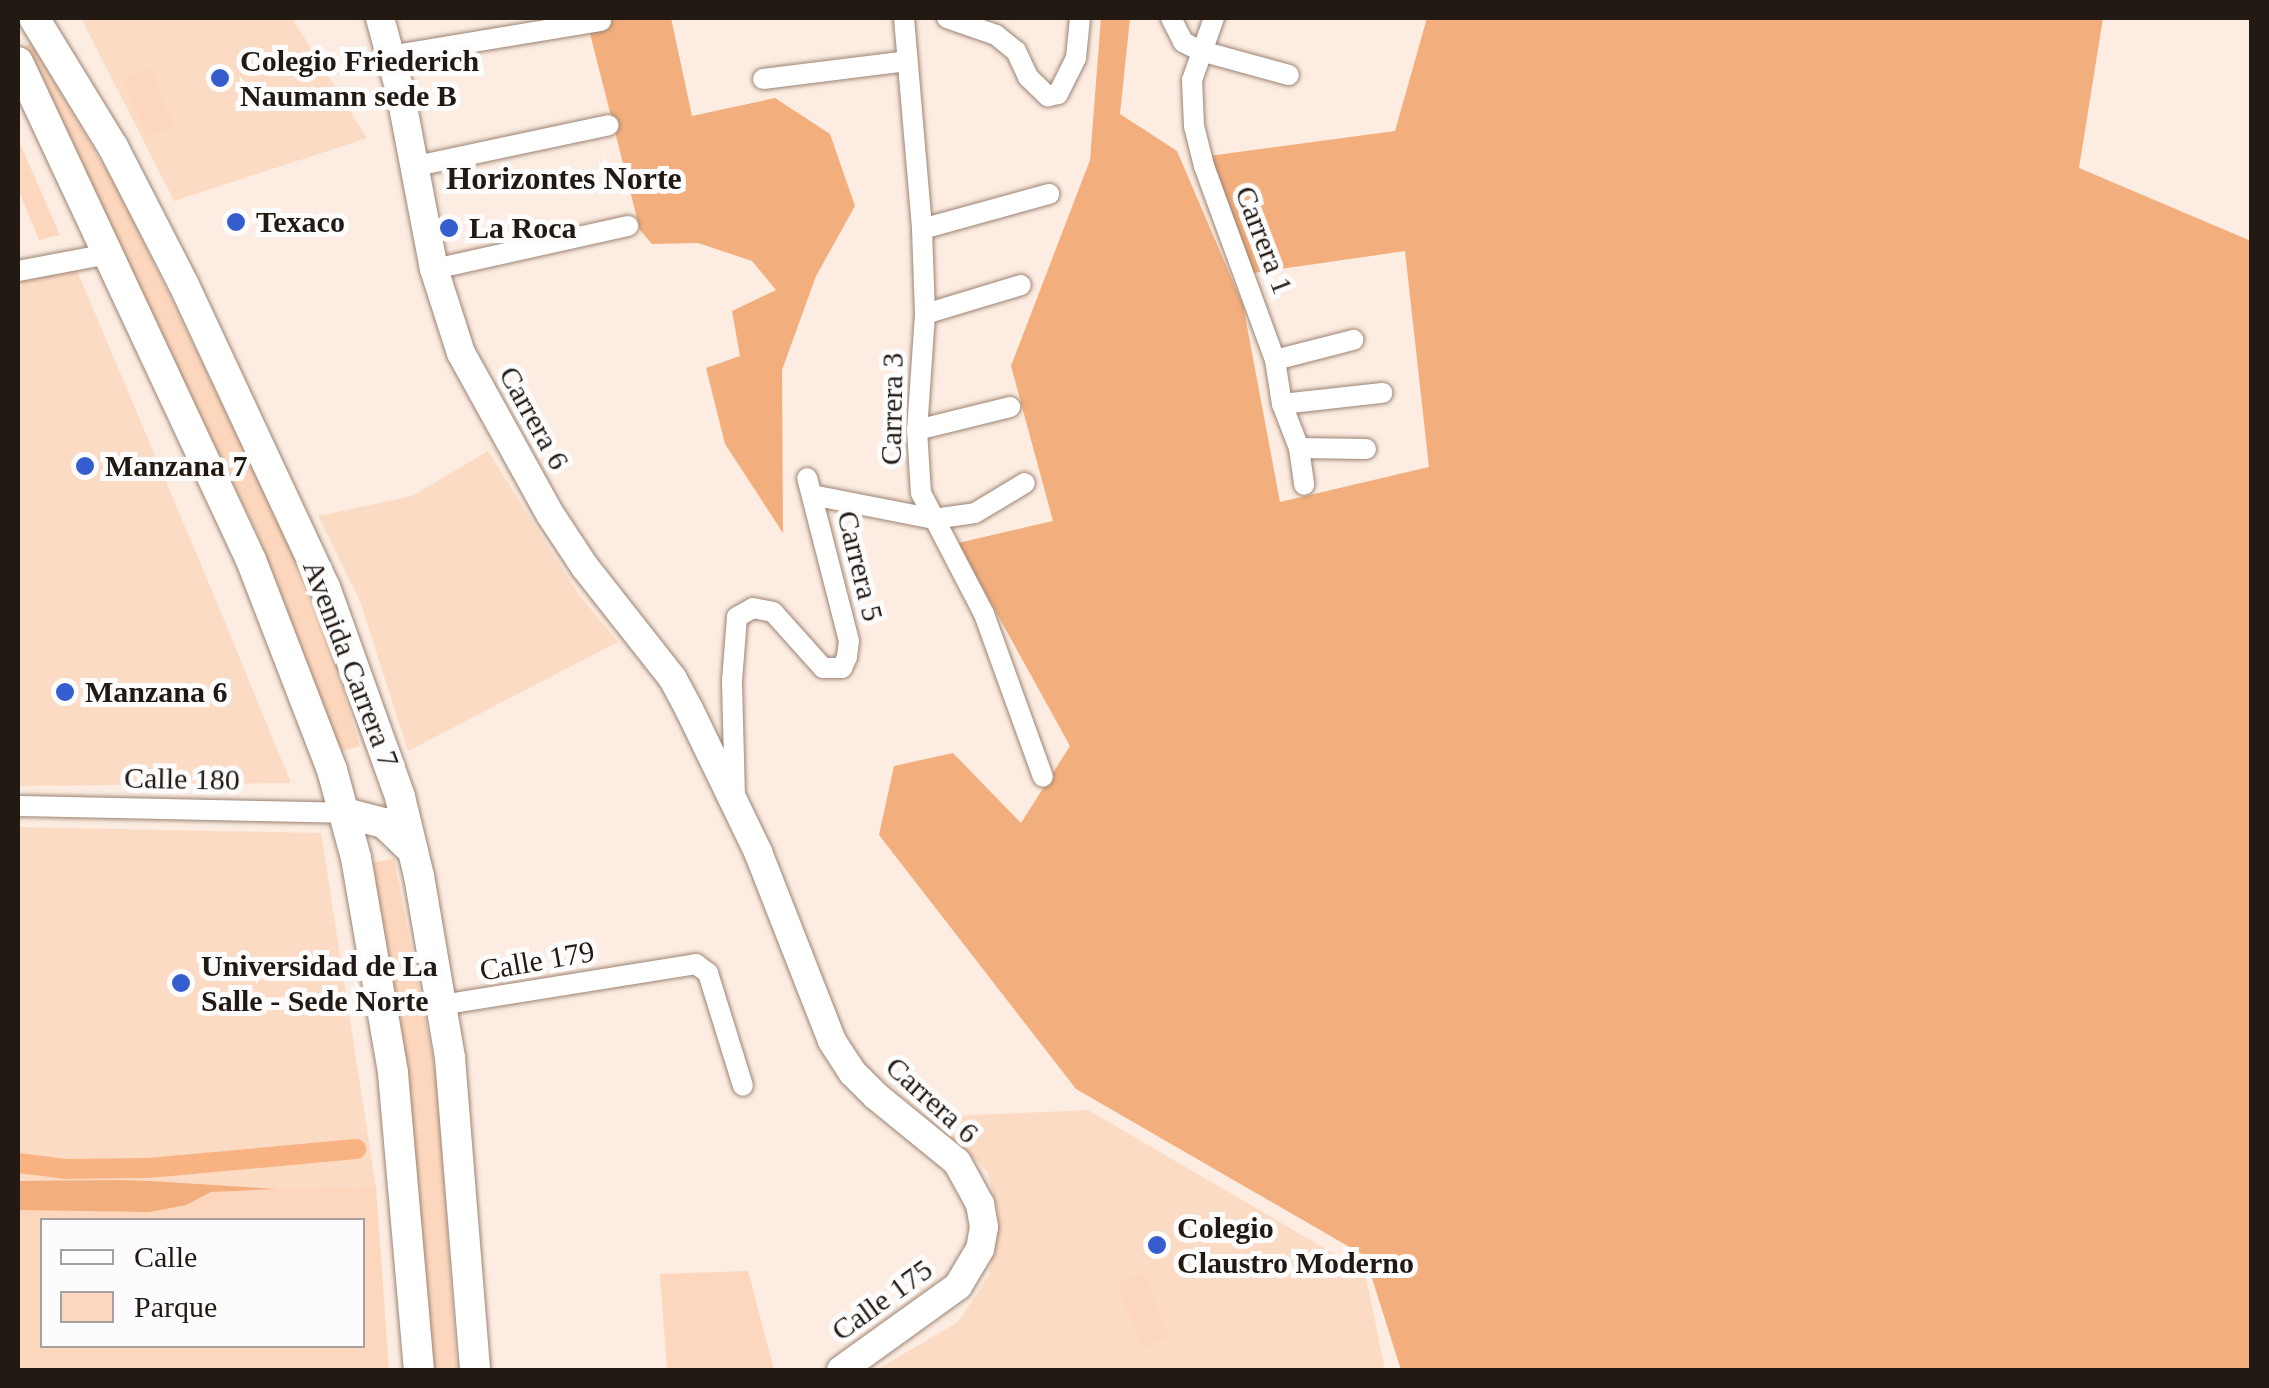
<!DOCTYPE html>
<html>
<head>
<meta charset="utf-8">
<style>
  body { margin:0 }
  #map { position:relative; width:2269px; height:1388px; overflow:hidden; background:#fcece1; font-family:"Times New Roman",serif }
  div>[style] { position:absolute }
  .built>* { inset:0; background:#fcdbc4 }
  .green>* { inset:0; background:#fdd7bd }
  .forest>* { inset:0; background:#f3ae7d }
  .canal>* { height:20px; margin:-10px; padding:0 10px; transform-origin:10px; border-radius:10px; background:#f9b382 }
  .roads { filter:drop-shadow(0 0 2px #9b8373) drop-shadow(0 0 2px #9b8373) }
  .street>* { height:20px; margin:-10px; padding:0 10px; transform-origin:10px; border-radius:10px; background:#fff }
  .secondary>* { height:28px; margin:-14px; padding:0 14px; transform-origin:14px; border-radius:14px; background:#fff }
  .primary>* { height:30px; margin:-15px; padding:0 15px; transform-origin:15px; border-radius:15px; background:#fff }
  .dots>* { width:28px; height:28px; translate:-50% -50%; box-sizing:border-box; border:5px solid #fcfcfc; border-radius:50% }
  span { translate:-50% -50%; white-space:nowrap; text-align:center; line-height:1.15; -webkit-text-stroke:10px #fcfcfc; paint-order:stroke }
  .poi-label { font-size:30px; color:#221913; font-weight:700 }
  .left { translate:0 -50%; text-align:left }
  .street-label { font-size:30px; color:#221913 }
  .neighbourhood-label { font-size:32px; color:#221913; font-weight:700 }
  .frame { position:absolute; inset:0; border:20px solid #221913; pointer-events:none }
  .legend { position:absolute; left:40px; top:1218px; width:325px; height:130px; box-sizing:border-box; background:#fcfcfc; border:2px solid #a5a19f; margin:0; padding:12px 18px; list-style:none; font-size:30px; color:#221913 }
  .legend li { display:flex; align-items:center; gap:20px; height:50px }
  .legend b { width:50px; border:2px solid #a5a19f }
</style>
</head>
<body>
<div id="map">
  <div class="built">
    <i style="clip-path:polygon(81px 18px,292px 18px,367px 138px,174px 201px)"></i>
    <i style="clip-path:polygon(75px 266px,213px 593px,291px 783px,18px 786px,18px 278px)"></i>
    <i style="clip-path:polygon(488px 451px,579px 595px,618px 642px,408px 751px,360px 601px,318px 516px,412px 496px)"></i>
    <i style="clip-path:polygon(18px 827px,321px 833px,376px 1187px,277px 1189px,151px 1182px,150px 1220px,42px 1220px,42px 1346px,18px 1370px)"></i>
    <i style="clip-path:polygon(1088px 1110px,1365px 1272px,1385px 1370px,876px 1370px,958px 1322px,989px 1275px,999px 1218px,987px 1171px,928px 1117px)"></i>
  </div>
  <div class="green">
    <i style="clip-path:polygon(31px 42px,120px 194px,294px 553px,334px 658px,360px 746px,341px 751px,259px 537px,59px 121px,26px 46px)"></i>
    <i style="clip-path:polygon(150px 67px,174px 126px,146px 137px,122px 78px)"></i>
    <i style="clip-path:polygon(18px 139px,60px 235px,39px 240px,18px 189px)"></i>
    <i style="clip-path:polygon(394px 858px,437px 1079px,457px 1370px,433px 1370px,401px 1030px,373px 863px)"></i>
    <i style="clip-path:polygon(151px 1181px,277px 1189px,376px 1187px,389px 1370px,18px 1370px,18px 1210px,149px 1212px,149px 1220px,42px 1220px,42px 1346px,362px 1346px,362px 1220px,150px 1220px)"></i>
    <i style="clip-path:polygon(748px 1271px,774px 1370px,667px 1370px,660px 1274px)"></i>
    <i style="clip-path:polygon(1144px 1273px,1169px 1337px,1142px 1348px,1117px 1284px)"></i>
  </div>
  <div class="forest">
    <i style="clip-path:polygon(586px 18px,671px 18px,692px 116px,775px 98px,830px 134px,855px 206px,816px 276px,782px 370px,783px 533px,725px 444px,706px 368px,740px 356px,732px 311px,776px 290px,752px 261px,698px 243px,652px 244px,640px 230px)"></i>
    <i style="clip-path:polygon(1101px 18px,1130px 18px,1120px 114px,1177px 151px,1243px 305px,1280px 502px,1429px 467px,1405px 251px,1233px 276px,1209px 156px,1395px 131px,1427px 18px,2103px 18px,2079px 168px,2251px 241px,2251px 1370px,1401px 1370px,1365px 1256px,1076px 1089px,879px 835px,894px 766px,953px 753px,1021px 823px,1070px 746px,958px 543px,1053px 521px,1011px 366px,1090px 160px)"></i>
    <i style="clip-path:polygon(116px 1180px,151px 1181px,277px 1189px,211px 1192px,186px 1205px,149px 1212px,18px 1210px,18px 1181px)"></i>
  </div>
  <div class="canal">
    <i style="left:18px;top:1163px;width:48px;rotate:7.1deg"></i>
    <i style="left:66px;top:1169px;width:82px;rotate:-0.7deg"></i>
    <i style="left:148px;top:1168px;width:209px;rotate:-5.2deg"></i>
  </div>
  <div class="roads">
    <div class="street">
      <i style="left:904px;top:18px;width:212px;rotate:85.1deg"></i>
      <i style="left:922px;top:229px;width:85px;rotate:88deg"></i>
      <i style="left:925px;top:314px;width:116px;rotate:93.9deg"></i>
      <i style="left:917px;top:430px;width:63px;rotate:86.4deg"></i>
      <i style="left:921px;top:493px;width:136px;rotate:62.5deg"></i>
      <i style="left:984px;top:614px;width:173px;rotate:70.1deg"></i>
      <i style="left:947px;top:18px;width:52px;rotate:19.1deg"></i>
      <i style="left:996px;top:35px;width:26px;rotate:39deg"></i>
      <i style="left:1016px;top:51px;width:29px;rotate:65deg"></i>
      <i style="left:1028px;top:77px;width:28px;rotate:44deg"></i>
      <i style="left:1048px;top:96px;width:10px;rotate:-11deg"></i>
      <i style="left:1058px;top:94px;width:40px;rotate:-63.4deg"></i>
      <i style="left:1076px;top:58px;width:40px;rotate:-84.3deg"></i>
      <i style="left:1171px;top:18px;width:27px;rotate:63deg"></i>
      <i style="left:1183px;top:42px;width:20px;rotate:27deg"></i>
      <i style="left:1201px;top:51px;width:91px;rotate:15.3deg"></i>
      <i style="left:1214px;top:18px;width:66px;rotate:109.5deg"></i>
      <i style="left:1192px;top:80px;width:46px;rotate:87.5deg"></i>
      <i style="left:1194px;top:126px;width:41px;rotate:76deg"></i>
      <i style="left:1204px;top:166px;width:207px;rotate:69.9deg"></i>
      <i style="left:1275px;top:360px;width:45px;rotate:81deg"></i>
      <i style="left:1282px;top:404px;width:47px;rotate:68.9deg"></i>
      <i style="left:1299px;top:448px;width:37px;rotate:82deg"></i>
      <i style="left:389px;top:56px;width:215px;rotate:-9.4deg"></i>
      <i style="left:763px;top:79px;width:145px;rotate:-7.1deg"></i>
      <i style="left:412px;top:167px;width:201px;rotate:-12deg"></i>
      <i style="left:922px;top:229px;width:132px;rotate:-15.4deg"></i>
      <i style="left:434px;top:269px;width:199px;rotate:-12.5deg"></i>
      <i style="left:18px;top:271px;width:92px;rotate:-10.7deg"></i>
      <i style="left:925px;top:314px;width:100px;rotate:-16.8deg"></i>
      <i style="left:1275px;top:360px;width:81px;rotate:-14.4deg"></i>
      <i style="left:1282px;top:404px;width:101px;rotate:-6.3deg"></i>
      <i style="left:917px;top:430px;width:96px;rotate:-13.9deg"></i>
      <i style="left:1299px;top:448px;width:67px;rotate:0.9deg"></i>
      <i style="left:812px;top:495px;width:124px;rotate:11.1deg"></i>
      <i style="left:934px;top:519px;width:41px;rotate:-8.3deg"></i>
      <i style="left:975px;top:513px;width:58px;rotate:-31deg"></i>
      <i style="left:735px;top:798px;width:117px;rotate:-91.5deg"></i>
      <i style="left:732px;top:681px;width:64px;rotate:-85.5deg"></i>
      <i style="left:737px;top:617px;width:18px;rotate:-29deg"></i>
      <i style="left:753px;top:608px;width:20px;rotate:11deg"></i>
      <i style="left:773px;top:612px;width:75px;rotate:48.2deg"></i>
      <i style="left:823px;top:668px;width:19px"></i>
      <i style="left:842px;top:668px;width:12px;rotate:-66deg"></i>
      <i style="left:847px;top:657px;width:16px;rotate:-83deg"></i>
      <i style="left:849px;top:641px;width:168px;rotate:-104.4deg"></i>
      <i style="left:18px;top:806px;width:327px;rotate:1.2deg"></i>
      <i style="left:441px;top:1005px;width:258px;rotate:-9.1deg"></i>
      <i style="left:696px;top:964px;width:15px;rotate:37deg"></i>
      <i style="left:708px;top:973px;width:118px;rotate:72.8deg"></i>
    </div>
    <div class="secondary">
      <i style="left:380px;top:18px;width:76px;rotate:74.7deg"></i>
      <i style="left:400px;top:91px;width:181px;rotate:79.2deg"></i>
      <i style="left:434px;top:269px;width:88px;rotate:72.2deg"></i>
      <i style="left:461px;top:353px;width:184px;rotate:61.1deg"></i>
      <i style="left:550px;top:514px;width:64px;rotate:56.6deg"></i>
      <i style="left:585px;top:567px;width:142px;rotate:51.8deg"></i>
      <i style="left:673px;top:679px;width:34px;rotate:62deg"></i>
      <i style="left:689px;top:709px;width:159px;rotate:64.2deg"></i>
      <i style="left:758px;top:852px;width:203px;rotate:68.6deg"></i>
      <i style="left:832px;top:1041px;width:38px;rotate:57deg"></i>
      <i style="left:853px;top:1073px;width:33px;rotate:45deg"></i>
      <i style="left:876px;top:1096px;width:104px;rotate:39.2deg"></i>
      <i style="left:957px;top:1162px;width:48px;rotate:61.3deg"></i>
      <i style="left:980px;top:1204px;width:23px;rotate:80deg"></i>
      <i style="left:984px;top:1227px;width:22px;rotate:100deg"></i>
      <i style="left:980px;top:1249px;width:43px;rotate:120.7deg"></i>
      <i style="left:958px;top:1286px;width:144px;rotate:144.3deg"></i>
    </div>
    <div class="primary">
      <i style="left:34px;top:18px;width:151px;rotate:58.5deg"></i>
      <i style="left:113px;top:147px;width:153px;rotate:62.8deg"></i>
      <i style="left:183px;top:283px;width:336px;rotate:65deg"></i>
      <i style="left:325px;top:587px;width:223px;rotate:70.3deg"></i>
      <i style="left:400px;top:797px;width:81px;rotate:76.5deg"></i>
      <i style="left:419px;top:876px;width:185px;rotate:80.3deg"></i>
      <i style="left:450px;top:1058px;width:313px;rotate:85.4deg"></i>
      <i style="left:18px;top:62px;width:550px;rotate:64.93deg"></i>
      <i style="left:251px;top:560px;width:225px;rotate:68.9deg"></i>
      <i style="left:332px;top:770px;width:91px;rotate:74.7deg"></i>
      <i style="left:356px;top:858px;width:218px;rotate:80.2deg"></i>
      <i style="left:393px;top:1073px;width:298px;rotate:85deg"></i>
      <i style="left:345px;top:813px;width:40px;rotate:14.4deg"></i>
      <i style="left:384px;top:823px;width:40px;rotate:44deg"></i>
    </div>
  </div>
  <div class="dots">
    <i style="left:220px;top:78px;background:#365dce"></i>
    <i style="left:236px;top:222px;background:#365dce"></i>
    <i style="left:449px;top:228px;background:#365dce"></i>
    <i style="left:85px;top:466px;background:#365dce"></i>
    <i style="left:65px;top:692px;background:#365dce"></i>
    <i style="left:181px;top:983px;background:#365dce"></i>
    <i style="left:1157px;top:1245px;background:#365dce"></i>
  </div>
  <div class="poi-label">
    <span class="left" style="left:240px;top:78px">Colegio Friederich<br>Naumann sede B</span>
    <span class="left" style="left:256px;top:222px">Texaco</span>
    <span class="left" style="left:469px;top:228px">La Roca</span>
    <span class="left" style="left:105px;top:466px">Manzana 7</span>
    <span class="left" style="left:85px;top:692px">Manzana 6</span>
    <span class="left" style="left:201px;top:983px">Universidad de La<br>Salle - Sede Norte</span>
    <span class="left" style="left:1177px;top:1245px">Colegio<br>Claustro Moderno</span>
  </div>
  <div class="street-label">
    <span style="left:1264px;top:240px;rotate:69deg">Carrera 1</span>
    <span style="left:892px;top:409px;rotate:-89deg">Carrera 3</span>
    <span style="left:534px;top:418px;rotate:61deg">Carrera 6</span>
    <span style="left:860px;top:566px;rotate:76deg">Carrera 5</span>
    <span style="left:351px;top:664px;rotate:69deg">Avenida Carrera 7</span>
    <span style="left:182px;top:779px;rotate:1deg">Calle 180</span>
    <span style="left:537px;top:961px;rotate:-10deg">Calle 179</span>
    <span style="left:932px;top:1100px;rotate:42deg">Carrera 6</span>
    <span style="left:882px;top:1300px;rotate:-36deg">Calle 175</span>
  </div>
  <div class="neighbourhood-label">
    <span style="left:564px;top:178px">Horizontes Norte</span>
  </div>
  <div class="frame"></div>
  <ul class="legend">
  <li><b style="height:12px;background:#fff"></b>Calle</li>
  <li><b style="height:28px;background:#fdd7bd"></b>Parque</li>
  </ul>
</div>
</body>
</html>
